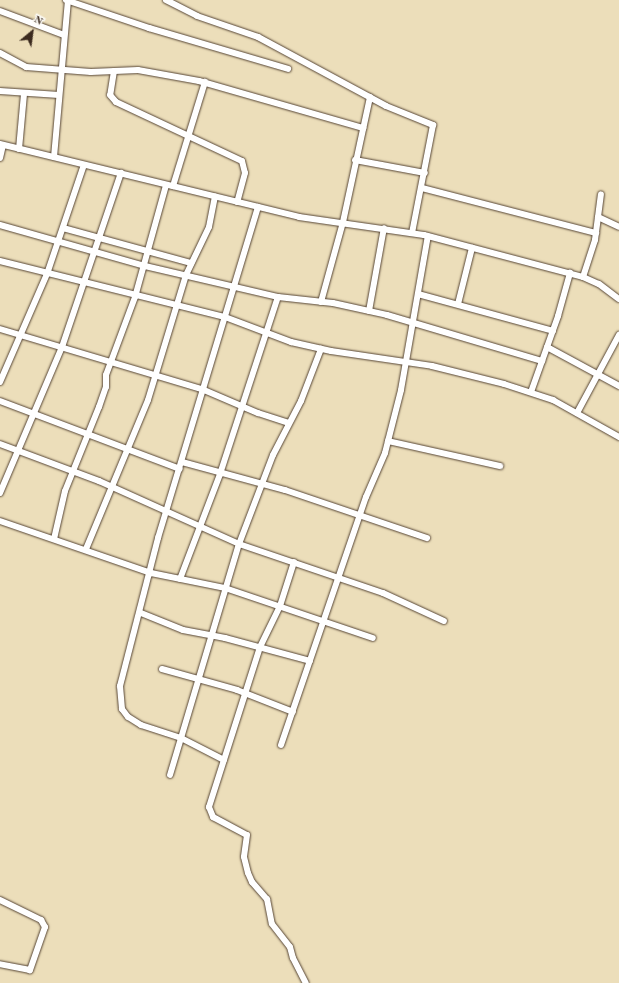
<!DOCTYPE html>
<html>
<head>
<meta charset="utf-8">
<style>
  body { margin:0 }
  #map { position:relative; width:619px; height:983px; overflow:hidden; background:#ecdeba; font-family:"Old Standard TT",serif }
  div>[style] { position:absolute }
  .roads { filter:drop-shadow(0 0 1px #564535) drop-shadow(0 0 1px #564535) }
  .minor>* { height:6px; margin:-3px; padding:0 3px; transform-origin:3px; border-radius:3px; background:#fff }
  span { translate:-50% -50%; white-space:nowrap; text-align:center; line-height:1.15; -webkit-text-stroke:3px #fdfcf7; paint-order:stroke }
  .north { position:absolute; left:12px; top:12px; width:40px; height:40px; -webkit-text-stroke:3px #fdfcf7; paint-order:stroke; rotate:29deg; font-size:11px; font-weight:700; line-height:16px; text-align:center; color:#3b2a1e }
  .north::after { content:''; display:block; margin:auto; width:14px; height:18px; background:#3b2a1e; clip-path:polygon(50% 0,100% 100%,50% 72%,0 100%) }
</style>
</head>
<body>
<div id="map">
  <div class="roads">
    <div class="minor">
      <i style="left:66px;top:0;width:88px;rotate:18.6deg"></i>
      <i style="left:149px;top:28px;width:145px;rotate:16.4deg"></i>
      <i style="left:166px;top:0;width:35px;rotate:27deg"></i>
      <i style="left:197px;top:16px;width:65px;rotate:19deg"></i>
      <i style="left:258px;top:37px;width:145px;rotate:28.3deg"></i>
      <i style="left:386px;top:106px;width:51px;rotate:22deg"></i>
      <i style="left:433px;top:125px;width:110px;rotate:101deg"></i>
      <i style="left:0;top:11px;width:68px;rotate:20.6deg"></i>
      <i style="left:0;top:53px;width:30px;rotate:28deg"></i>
      <i style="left:26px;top:67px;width:65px;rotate:4.4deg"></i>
      <i style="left:91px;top:72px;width:47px;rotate:-2.4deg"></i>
      <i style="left:138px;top:70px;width:62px;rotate:10.2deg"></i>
      <i style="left:199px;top:81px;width:171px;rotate:16deg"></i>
      <i style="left:114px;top:71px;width:24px;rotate:99deg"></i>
      <i style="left:110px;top:95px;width:9px;rotate:49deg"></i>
      <i style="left:116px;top:102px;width:139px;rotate:25.1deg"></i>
      <i style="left:242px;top:161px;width:12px;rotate:76deg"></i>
      <i style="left:245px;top:173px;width:30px;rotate:105deg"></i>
      <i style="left:0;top:91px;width:59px;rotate:3.9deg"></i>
      <i style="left:0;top:144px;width:308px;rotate:13.7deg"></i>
      <i style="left:299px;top:217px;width:126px;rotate:8.2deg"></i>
      <i style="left:424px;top:235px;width:164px;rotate:14.8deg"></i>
      <i style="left:583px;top:277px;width:17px;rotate:24deg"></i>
      <i style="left:599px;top:284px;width:25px;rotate:37deg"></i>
      <i style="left:19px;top:149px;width:55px;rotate:-84.8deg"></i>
      <i style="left:54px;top:157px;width:157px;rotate:-84.9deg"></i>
      <i style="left:0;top:158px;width:13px;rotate:-77deg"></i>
      <i style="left:355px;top:160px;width:71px;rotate:10.5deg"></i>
      <i style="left:173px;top:186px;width:109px;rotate:-72.9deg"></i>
      <i style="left:422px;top:188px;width:180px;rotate:14.5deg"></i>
      <i style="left:598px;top:217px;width:23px;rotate:25deg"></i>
      <i style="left:0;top:225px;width:151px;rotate:15.8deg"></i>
      <i style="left:145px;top:266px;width:137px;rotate:13.1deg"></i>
      <i style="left:278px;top:297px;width:55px;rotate:6.2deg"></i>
      <i style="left:333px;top:303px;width:55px;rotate:12.5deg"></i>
      <i style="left:387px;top:315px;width:162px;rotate:16.5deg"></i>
      <i style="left:63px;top:228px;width:133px;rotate:15.3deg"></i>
      <i style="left:0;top:261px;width:232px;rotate:14deg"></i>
      <i style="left:225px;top:317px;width:71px;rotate:20.7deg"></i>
      <i style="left:291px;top:342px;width:41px;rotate:12.7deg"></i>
      <i style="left:331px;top:351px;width:102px;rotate:8.4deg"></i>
      <i style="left:432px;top:366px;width:74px;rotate:14deg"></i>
      <i style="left:504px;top:384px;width:52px;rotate:18.1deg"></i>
      <i style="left:553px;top:400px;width:76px;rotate:29.3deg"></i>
      <i style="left:583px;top:277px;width:39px;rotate:-72deg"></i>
      <i style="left:595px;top:240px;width:46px;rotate:-82.6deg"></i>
      <i style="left:418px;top:294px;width:140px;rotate:15.3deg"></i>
      <i style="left:321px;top:302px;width:83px;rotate:-74.6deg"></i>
      <i style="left:343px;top:222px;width:128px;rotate:-77.8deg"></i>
      <i style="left:458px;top:304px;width:58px;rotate:-76deg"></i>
      <i style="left:369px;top:311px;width:84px;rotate:-79.8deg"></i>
      <i style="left:0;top:329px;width:213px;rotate:16.6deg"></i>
      <i style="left:204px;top:390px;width:59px;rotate:23.1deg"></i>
      <i style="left:258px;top:413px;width:32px;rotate:18deg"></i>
      <i style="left:547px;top:347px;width:82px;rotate:28.4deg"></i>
      <i style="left:0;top:382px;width:118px;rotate:-66.5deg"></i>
      <i style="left:47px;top:274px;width:115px;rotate:-71.3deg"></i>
      <i style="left:531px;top:392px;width:81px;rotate:-70.4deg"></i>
      <i style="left:558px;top:316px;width:45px;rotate:-74.4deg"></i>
      <i style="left:0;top:401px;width:192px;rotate:20.7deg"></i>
      <i style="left:577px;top:413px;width:89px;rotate:-61.7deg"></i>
      <i style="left:388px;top:441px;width:115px;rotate:12.6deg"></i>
      <i style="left:0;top:444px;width:106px;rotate:20.5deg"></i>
      <i style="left:99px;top:481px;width:154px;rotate:24.2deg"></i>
      <i style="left:239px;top:544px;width:152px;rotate:18.8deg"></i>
      <i style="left:383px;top:593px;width:67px;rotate:24.7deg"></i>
      <i style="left:182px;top:462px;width:107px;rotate:15.2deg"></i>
      <i style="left:285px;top:490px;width:150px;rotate:18.7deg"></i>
      <i style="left:0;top:493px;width:159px;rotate:-67deg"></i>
      <i style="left:62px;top:347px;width:184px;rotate:-71.3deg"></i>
      <i style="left:0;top:521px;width:160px;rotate:19deg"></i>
      <i style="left:151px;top:573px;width:76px;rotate:11.5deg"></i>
      <i style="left:225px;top:588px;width:156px;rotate:18.7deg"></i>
      <i style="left:54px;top:539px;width:49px;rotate:-77.1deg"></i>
      <i style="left:65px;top:491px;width:91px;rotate:-68deg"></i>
      <i style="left:99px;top:407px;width:21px;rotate:-71deg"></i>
      <i style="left:106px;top:387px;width:12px;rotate:-90deg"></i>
      <i style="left:106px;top:375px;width:83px;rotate:-69.6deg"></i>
      <i style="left:135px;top:297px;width:116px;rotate:-74.5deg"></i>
      <i style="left:86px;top:549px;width:161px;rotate:-67.4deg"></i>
      <i style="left:148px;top:400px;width:131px;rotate:-73.1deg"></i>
      <i style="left:186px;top:275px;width:53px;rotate:-64.4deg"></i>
      <i style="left:209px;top:227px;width:31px;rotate:-79deg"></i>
      <i style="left:294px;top:562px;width:46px;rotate:107.7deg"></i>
      <i style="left:280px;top:606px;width:46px;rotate:116deg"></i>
      <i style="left:260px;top:647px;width:168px;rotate:107.7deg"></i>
      <i style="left:209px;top:807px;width:11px;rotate:68deg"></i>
      <i style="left:213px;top:817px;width:38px;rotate:28deg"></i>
      <i style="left:247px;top:835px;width:22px;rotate:98deg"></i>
      <i style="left:244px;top:857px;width:16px;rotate:76deg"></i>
      <i style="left:248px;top:873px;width:10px;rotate:66deg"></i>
      <i style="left:252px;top:882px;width:23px;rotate:49deg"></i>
      <i style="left:267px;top:899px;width:25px;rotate:79deg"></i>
      <i style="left:272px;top:924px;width:29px;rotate:52deg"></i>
      <i style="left:290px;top:947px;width:11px;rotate:75deg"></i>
      <i style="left:293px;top:958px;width:28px;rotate:63deg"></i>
      <i style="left:180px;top:579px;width:112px;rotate:-69.1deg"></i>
      <i style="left:220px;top:474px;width:186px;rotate:-71.9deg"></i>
      <i style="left:141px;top:613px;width:45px;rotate:22deg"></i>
      <i style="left:183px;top:630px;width:43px;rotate:10.8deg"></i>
      <i style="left:225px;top:638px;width:88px;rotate:15.1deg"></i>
      <i style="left:162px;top:669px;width:78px;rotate:15.6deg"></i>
      <i style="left:237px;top:690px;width:60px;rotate:21.4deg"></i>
      <i style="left:281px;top:745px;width:262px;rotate:-71.1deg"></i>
      <i style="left:366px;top:497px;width:48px;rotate:-66.6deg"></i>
      <i style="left:385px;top:453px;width:65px;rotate:-75.7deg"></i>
      <i style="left:401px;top:390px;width:156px;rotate:-80.1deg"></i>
      <i style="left:224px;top:760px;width:48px;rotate:-152.9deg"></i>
      <i style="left:181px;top:738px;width:42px;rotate:-162deg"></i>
      <i style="left:141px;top:725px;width:15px;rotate:-148deg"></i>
      <i style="left:128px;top:717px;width:10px;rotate:-127deg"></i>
      <i style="left:122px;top:709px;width:23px;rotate:-95deg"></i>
      <i style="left:120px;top:686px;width:153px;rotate:-75.6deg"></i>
      <i style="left:158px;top:538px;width:346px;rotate:-73.2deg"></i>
      <i style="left:170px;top:775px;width:241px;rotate:-73.4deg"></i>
      <i style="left:239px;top:544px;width:95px;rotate:-69.1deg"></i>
      <i style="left:273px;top:455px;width:61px;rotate:-62.6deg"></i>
      <i style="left:301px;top:401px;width:56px;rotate:-69deg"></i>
      <i style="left:0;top:900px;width:46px;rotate:26deg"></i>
      <i style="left:41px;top:920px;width:8px;rotate:60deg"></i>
      <i style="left:45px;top:927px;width:46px;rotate:109.2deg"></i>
      <i style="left:30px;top:970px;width:31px;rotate:-169deg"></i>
    </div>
  </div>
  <div class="north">N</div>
</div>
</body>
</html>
